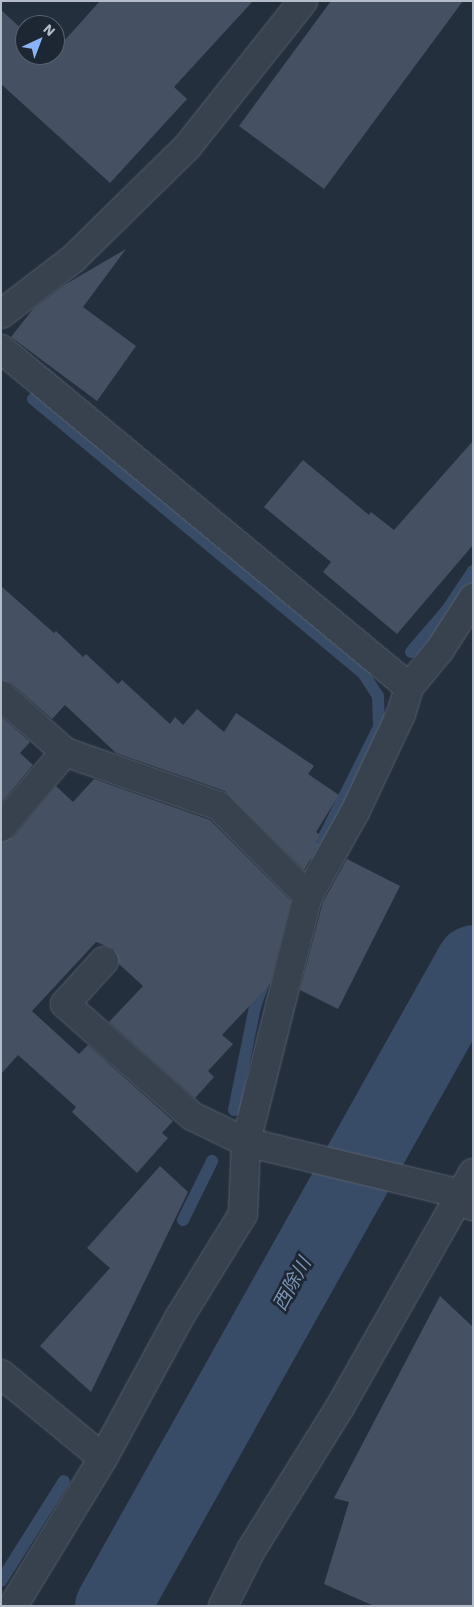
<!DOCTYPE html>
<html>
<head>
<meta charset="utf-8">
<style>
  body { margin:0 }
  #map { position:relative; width:474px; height:1607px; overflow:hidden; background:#242f3e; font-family:"Work Sans","Noto Sans JP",sans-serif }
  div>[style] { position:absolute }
  .stream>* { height:12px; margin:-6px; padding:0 6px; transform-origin:6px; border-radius:6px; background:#394c67 }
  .river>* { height:75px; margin:-37.5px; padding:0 37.5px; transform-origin:37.5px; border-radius:37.5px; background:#394c67 }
  .building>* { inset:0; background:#455162 }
  .roads { filter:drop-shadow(0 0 1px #565f6c) drop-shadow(0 0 1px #565f6c) }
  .lane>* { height:24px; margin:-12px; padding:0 12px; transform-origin:12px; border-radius:12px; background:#38414e }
  .street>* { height:28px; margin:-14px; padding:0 14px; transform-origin:14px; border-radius:14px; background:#38414e }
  span { translate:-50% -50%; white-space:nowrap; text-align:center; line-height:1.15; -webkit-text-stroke:5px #1d2633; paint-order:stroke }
  .water-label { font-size:19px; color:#7c92b1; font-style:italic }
  .frame { position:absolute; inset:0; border:2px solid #b4bcc9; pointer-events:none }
  .north { position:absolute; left:15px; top:15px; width:50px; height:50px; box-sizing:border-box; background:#1d2633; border:1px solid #59626f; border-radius:50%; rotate:43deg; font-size:14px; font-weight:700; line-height:20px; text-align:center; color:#b4bcc9 }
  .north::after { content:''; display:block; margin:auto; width:18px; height:22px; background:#8ab4f8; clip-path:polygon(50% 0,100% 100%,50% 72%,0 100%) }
</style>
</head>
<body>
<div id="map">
  <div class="stream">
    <i style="left:33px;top:399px;width:429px;rotate:39.7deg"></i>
    <i style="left:363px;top:673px;width:27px;rotate:57deg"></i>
    <i style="left:378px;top:696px;width:31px;rotate:88deg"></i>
    <i style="left:379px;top:727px;width:143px;rotate:116.6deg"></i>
    <i style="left:411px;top:652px;width:55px;rotate:-49.4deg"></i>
    <i style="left:447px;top:610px;width:47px;rotate:-56.3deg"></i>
    <i style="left:234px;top:1110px;width:105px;rotate:-78.5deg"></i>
    <i style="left:255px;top:1007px;width:28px;rotate:-71deg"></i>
    <i style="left:183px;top:1220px;width:66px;rotate:-63.8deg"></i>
    <i style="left:1px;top:1581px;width:118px;rotate:-57.8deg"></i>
  </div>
  <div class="river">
    <i style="left:112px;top:1606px;width:738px;rotate:-60.73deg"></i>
  </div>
  <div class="building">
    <i style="clip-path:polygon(100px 1px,253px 1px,174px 87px,187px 99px,110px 183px,1px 84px,1px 10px,25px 32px,25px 55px,55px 55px,55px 51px)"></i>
    <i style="clip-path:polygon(331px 1px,463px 1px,324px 189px,239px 126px)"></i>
    <i style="clip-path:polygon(126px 249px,83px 307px,136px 346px,97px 401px,11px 337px,33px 309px,66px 284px)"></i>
    <i style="clip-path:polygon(473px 441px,473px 545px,397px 634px,323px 572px,331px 562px,264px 507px,303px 460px,369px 515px,371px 512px,394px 530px)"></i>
    <i style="clip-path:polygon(1px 586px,54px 633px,56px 631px,83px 657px,86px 654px,118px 684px,122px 680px,170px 724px,175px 717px,183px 725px,197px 709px,224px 732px,236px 713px,314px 766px,308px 774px,339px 795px,316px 832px,320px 835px,315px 842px,319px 844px,304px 870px,225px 791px,116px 753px,65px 705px,52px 719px,11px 683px,1px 680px)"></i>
    <i style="clip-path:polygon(1px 716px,30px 742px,20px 753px,33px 765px,1px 803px)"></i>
    <i style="clip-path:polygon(94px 779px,210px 820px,291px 901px,270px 984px,222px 1035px,233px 1044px,208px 1071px,214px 1077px,195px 1098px,109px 1022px,143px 986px,119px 964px,114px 949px,96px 942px,32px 1011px,79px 1054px,88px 1045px,173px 1121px,162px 1133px,168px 1138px,137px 1173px,72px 1112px,76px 1107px,18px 1055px,1px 1074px,1px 842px,13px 837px,56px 786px,73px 802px)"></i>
    <i style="clip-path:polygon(347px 859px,400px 886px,338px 1009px,300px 990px,323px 902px)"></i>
    <i style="clip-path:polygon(160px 1166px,188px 1192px,91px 1392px,40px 1346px,110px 1268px,87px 1248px)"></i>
    <i style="clip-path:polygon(440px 1296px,473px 1327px,473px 1606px,374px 1606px,324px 1584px,349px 1502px,334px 1498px)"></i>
  </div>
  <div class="roads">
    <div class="lane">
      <i style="left:455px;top:1203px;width:19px;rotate:16deg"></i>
    </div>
    <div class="street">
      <i style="left:1px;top:314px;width:91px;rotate:-37.4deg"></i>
      <i style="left:73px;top:259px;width:160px;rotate:-44.5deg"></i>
      <i style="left:187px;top:147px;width:186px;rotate:-51.5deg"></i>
      <i style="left:1px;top:349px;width:530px;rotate:39.64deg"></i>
      <i style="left:1px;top:695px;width:86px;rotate:41.7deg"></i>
      <i style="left:65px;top:752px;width:163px;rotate:19.3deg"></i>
      <i style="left:219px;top:806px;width:127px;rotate:45.3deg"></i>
      <i style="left:1px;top:827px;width:99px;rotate:-49.5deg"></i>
      <i style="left:104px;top:961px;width:58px;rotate:132.2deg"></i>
      <i style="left:65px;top:1004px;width:169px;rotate:41.4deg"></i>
      <i style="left:192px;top:1116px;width:60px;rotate:25.7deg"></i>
      <i style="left:246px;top:1142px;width:221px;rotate:13.6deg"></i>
      <i style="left:1px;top:1374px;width:132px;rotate:39.5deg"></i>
      <i style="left:13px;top:1606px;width:173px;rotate:-58.7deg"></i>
      <i style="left:103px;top:1458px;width:159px;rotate:-61.5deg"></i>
      <i style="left:179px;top:1318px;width:122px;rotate:-58.4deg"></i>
      <i style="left:243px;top:1214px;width:72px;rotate:-87.6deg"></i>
      <i style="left:246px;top:1142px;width:254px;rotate:-75.9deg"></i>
      <i style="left:308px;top:896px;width:96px;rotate:-60.8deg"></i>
      <i style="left:355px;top:812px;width:108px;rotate:-64.9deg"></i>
      <i style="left:401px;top:714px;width:28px;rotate:-73deg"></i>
      <i style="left:409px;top:687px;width:47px;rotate:-50.2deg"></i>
      <i style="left:439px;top:651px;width:63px;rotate:-57.3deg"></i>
      <i style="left:223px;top:1606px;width:63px;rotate:-63.4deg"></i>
      <i style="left:251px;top:1550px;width:168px;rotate:-58.1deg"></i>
      <i style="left:340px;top:1407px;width:269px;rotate:-60.4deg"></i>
    </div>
  </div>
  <div class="water-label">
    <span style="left:292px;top:1284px;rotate:-61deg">西除川</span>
  </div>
  <div class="frame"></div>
  <div class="north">N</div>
</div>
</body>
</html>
